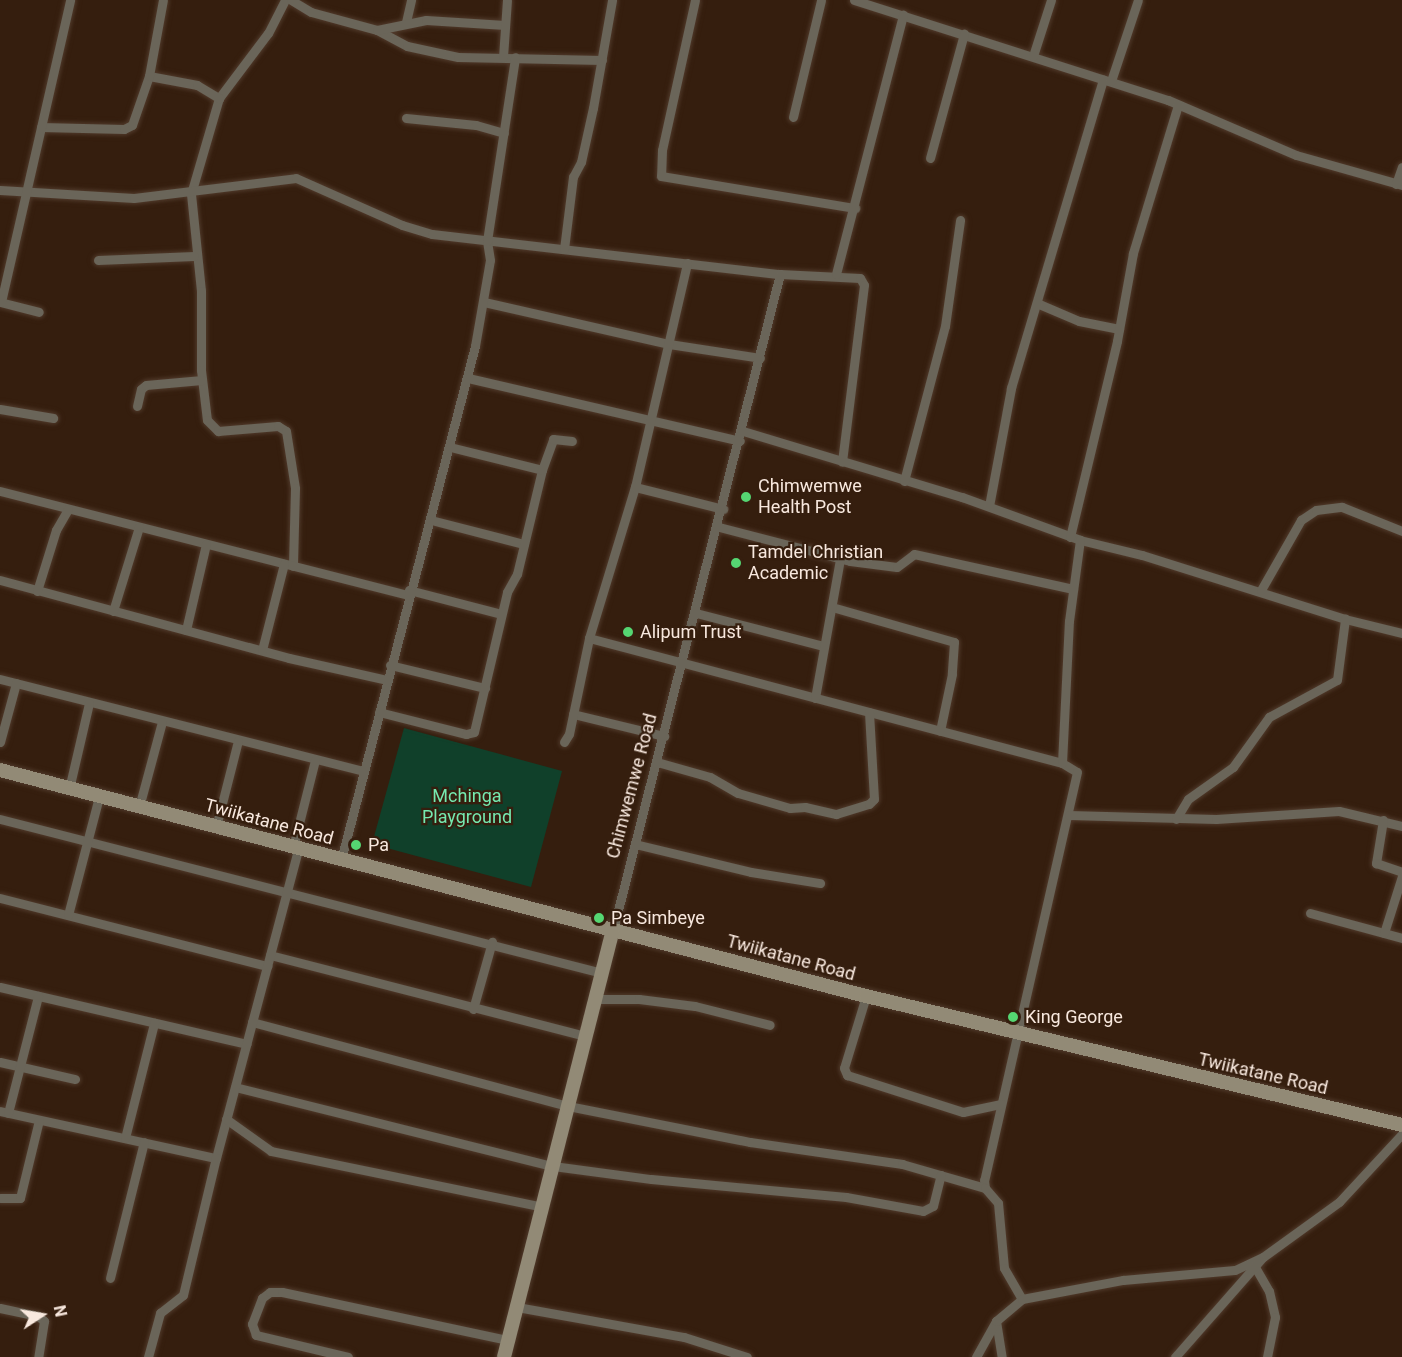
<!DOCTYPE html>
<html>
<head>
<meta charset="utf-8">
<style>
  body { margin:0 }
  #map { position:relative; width:1402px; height:1357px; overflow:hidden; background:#351e0e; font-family:Roboto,sans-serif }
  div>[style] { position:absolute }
  .green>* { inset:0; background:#10402a }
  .roads { filter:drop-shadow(0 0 2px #503a2b) drop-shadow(0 0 2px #503a2b) }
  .street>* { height:9px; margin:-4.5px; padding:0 4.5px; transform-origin:4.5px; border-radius:4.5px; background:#6a6559 }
  .secondary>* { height:14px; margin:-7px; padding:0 7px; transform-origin:7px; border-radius:7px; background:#928a76 }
  .dots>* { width:16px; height:16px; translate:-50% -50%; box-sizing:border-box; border:3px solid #351e0e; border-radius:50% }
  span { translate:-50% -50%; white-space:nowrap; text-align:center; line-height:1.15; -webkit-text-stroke:4.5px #351e0e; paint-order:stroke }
  .poi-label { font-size:18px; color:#f8e8de }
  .left { translate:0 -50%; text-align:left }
  .street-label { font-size:18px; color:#f8e8de }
  .park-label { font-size:18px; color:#75e9b0 }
  .north { position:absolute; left:12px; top:1285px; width:60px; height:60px; -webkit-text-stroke:4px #351e0e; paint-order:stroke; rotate:78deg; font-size:16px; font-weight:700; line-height:24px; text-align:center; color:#f8e8de }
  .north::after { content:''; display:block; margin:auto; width:21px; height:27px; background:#f8e8de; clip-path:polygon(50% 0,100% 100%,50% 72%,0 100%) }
</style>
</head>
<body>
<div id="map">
  <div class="green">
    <i style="clip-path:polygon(404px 728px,562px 771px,531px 887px,372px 844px)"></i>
  </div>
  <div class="roads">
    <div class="street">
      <i style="left:285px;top:0;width:37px;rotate:117deg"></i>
      <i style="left:268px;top:33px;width:81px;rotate:127deg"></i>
      <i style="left:219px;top:98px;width:100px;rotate:106.3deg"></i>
      <i style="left:191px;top:194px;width:98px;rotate:84.1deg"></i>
      <i style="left:201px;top:291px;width:79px;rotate:90deg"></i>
      <i style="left:201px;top:370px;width:50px;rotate:83.2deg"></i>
      <i style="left:207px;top:420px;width:16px;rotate:45deg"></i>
      <i style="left:218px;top:431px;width:60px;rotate:-4.8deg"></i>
      <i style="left:278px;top:426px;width:9px;rotate:32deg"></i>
      <i style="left:286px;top:431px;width:58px;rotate:81deg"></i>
      <i style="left:295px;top:488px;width:78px;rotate:91.5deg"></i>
      <i style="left:291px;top:0;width:23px;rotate:31deg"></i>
      <i style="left:311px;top:12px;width:68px;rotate:15.3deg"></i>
      <i style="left:377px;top:30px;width:34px;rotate:28deg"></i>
      <i style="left:407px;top:46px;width:52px;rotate:12.2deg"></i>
      <i style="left:458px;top:57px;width:144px;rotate:1.2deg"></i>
      <i style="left:695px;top:0;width:154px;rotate:102.4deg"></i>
      <i style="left:662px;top:150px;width:26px;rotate:92deg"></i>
      <i style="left:661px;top:176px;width:197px;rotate:9.4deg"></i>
      <i style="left:854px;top:0;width:330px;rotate:17.7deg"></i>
      <i style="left:1168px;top:100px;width:139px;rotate:23.3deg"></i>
      <i style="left:1296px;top:155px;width:110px;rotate:15.8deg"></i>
      <i style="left:406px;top:22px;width:23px;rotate:-77deg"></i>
      <i style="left:377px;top:30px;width:50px;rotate:-11.5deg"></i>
      <i style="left:426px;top:20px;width:79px;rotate:3.6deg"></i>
      <i style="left:1033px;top:56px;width:59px;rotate:-72.2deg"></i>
      <i style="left:503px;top:57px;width:57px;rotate:-86deg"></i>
      <i style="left:149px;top:76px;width:49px;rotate:10.6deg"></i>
      <i style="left:197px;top:85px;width:26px;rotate:31deg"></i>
      <i style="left:1111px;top:81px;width:85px;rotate:-71.6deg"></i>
      <i style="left:793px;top:117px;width:120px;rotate:-76.5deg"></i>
      <i style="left:406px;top:118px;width:70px;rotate:5.7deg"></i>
      <i style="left:476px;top:125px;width:29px;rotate:16deg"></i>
      <i style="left:41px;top:127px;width:83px;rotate:1.4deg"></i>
      <i style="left:124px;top:129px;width:9px;rotate:-27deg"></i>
      <i style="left:132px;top:125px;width:52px;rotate:-70.9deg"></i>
      <i style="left:149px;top:76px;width:77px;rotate:-79.6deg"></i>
      <i style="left:930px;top:158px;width:129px;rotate:-74.7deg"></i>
      <i style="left:1396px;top:184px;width:18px;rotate:-71deg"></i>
      <i style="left:0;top:190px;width:134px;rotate:3.4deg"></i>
      <i style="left:134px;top:198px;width:163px;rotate:-7deg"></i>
      <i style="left:296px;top:178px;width:116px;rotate:23.9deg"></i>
      <i style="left:402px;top:225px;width:31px;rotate:17deg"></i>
      <i style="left:432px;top:234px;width:350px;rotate:6.6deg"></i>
      <i style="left:780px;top:274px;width:80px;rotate:2.9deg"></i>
      <i style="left:860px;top:278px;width:8px;rotate:60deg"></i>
      <i style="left:864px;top:285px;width:178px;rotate:97.1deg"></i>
      <i style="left:564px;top:249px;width:73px;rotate:-82.9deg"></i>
      <i style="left:573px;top:177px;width:17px;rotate:-62deg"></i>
      <i style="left:581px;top:162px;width:55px;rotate:-77.5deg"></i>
      <i style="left:593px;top:108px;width:110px;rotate:-80deg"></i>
      <i style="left:98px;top:260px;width:96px;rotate:-2.4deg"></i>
      <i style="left:836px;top:274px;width:268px;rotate:-75.5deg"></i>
      <i style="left:0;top:302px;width:40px;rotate:14.4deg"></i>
      <i style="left:1px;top:302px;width:310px;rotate:-77.1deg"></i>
      <i style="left:484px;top:302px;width:190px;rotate:12.8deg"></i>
      <i style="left:669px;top:344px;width:92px;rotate:8.7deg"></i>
      <i style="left:1039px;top:304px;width:43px;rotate:23deg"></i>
      <i style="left:1079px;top:321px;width:41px;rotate:11.3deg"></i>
      <i style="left:468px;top:378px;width:279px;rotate:13deg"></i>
      <i style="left:137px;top:406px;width:17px;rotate:-77deg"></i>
      <i style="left:141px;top:389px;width:6px;rotate:-39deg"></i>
      <i style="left:146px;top:385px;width:56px;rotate:-5.1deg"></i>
      <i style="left:0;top:409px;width:54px;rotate:9.6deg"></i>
      <i style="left:743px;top:431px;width:229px;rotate:16.8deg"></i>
      <i style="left:962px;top:497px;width:126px;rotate:20deg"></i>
      <i style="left:1080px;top:540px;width:64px;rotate:13.6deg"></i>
      <i style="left:1142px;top:555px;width:213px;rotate:17.5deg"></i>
      <i style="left:1345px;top:619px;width:59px;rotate:13.8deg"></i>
      <i style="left:450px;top:447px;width:95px;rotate:14deg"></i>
      <i style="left:904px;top:481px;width:160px;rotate:-75.2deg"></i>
      <i style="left:945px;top:326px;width:107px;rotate:-81.9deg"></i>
      <i style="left:635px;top:487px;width:230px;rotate:-76.9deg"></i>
      <i style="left:0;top:491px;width:420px;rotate:14.3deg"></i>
      <i style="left:989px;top:506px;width:120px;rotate:-79.4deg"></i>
      <i style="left:1011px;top:388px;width:322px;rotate:-73.4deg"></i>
      <i style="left:431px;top:520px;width:96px;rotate:14.5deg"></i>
      <i style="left:719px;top:527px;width:135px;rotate:14.5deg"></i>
      <i style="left:850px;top:561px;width:47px;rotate:7.3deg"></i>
      <i style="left:897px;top:567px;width:21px;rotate:-37deg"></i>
      <i style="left:914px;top:554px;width:163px;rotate:12.4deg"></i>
      <i style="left:1070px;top:537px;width:202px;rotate:-76.5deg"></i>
      <i style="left:1117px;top:341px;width:89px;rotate:-79.7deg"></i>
      <i style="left:1133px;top:253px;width:155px;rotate:-73.1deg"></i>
      <i style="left:0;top:580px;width:299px;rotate:15.1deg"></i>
      <i style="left:289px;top:658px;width:100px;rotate:12.7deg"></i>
      <i style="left:409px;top:590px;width:95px;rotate:14.6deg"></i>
      <i style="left:1261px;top:590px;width:81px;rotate:-60.3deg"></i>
      <i style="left:1301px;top:520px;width:18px;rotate:-34deg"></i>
      <i style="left:1316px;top:510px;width:26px;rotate:-7deg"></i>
      <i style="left:1342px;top:507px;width:65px;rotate:21.8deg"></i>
      <i style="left:37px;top:591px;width:64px;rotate:-72.7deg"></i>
      <i style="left:56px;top:530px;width:24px;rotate:-60deg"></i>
      <i style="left:832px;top:607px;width:127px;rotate:16deg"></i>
      <i style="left:954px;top:642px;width:32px;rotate:94deg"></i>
      <i style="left:952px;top:674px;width:58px;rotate:101.9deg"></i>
      <i style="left:113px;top:611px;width:88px;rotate:-72.8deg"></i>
      <i style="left:696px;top:613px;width:132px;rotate:14.5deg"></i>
      <i style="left:186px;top:630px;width:88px;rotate:-76.9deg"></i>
      <i style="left:589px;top:638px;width:489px;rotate:14.8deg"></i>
      <i style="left:1062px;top:763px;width:17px;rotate:31deg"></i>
      <i style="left:1077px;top:772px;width:418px;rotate:102.8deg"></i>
      <i style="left:984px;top:1180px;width:8px;rotate:83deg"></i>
      <i style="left:262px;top:650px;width:89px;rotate:-75.7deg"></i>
      <i style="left:390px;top:665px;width:98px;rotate:13.6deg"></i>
      <i style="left:0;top:679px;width:374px;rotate:14.2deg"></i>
      <i style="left:815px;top:698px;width:141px;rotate:-79.8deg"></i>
      <i style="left:379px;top:712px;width:90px;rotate:14.2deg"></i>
      <i style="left:466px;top:734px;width:8px;rotate:-14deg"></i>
      <i style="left:474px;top:732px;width:144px;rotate:-76.7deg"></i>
      <i style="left:507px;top:592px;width:21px;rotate:-61deg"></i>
      <i style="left:517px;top:574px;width:107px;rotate:-76.5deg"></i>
      <i style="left:542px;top:470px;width:33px;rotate:-70deg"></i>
      <i style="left:553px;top:439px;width:19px;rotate:6deg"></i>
      <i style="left:573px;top:714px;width:94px;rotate:13.6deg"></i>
      <i style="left:0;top:742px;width:61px;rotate:-74.8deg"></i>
      <i style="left:564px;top:742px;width:9px;rotate:-58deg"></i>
      <i style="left:569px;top:734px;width:98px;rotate:-78.2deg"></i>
      <i style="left:589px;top:638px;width:158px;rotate:-73.1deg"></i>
      <i style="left:635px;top:487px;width:91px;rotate:14deg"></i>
      <i style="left:657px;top:762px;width:55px;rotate:15.8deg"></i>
      <i style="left:710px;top:777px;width:32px;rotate:30deg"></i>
      <i style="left:738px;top:793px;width:54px;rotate:16.1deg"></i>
      <i style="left:790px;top:808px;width:15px;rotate:-4deg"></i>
      <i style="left:805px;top:807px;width:32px;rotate:13deg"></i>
      <i style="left:836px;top:814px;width:34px;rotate:-17deg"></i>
      <i style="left:869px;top:804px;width:7px;rotate:-45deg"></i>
      <i style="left:874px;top:799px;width:87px;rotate:-93.3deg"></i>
      <i style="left:1062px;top:763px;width:142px;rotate:-87.2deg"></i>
      <i style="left:1069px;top:621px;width:82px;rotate:-82.3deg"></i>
      <i style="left:69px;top:789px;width:88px;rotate:-76.9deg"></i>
      <i style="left:139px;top:807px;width:88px;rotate:-74.9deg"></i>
      <i style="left:1069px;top:815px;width:147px;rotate:1.6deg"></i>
      <i style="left:1216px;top:819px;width:123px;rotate:-3.7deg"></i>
      <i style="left:1339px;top:811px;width:65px;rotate:13.4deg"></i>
      <i style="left:0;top:819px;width:621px;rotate:14.35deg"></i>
      <i style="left:1176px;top:819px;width:23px;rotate:-59deg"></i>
      <i style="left:1188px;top:799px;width:55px;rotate:-35.4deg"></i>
      <i style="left:1233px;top:767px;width:62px;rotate:-54.2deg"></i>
      <i style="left:1269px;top:717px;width:77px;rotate:-28.6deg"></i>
      <i style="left:1337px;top:680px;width:62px;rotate:-82.5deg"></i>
      <i style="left:1383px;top:820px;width:44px;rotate:99.2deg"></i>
      <i style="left:1376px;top:863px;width:28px;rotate:19deg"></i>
      <i style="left:216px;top:827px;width:89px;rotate:-75.7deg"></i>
      <i style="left:635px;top:844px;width:119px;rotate:13.6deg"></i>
      <i style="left:751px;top:872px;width:70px;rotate:9.1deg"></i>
      <i style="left:293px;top:847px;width:90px;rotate:-75.8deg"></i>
      <i style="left:341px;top:860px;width:531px;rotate:-75.39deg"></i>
      <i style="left:475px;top:346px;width:87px;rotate:-80.1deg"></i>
      <i style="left:490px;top:260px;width:19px;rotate:-99deg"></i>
      <i style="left:487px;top:241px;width:186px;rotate:-81.3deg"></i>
      <i style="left:0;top:898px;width:276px;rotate:14.3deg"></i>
      <i style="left:1310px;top:913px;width:95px;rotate:15.2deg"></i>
      <i style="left:68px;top:915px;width:122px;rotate:-75.3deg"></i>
      <i style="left:613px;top:930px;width:677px;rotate:-75.72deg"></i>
      <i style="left:1384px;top:933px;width:60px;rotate:-72.5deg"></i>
      <i style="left:270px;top:955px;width:326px;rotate:14.4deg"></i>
      <i style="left:0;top:987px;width:253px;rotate:13deg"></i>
      <i style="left:866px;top:996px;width:75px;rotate:107deg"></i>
      <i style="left:844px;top:1068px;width:8px;rotate:67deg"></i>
      <i style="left:847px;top:1075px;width:122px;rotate:17.7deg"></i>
      <i style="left:963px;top:1112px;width:39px;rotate:-12deg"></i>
      <i style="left:595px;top:999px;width:44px"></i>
      <i style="left:639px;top:999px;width:56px;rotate:7.1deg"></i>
      <i style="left:695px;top:1006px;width:77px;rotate:14.2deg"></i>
      <i style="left:473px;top:1009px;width:70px;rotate:-74.2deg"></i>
      <i style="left:252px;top:1022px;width:327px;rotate:14.9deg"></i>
      <i style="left:568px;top:1106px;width:186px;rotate:11.2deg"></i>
      <i style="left:750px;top:1142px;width:154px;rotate:8.2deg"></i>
      <i style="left:902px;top:1164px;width:86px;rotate:16.1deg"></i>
      <i style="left:985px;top:1188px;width:20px;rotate:49deg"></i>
      <i style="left:998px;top:1203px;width:65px;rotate:84.7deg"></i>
      <i style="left:1004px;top:1268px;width:36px;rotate:60deg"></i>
      <i style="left:0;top:1062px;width:77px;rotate:12.8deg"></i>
      <i style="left:235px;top:1087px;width:328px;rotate:14deg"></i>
      <i style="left:553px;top:1166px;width:99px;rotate:7.6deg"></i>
      <i style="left:651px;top:1179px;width:196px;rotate:5.3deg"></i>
      <i style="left:846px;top:1197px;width:78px;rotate:10.3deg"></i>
      <i style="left:923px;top:1211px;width:11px;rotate:-27deg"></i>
      <i style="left:933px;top:1206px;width:32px;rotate:-76deg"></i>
      <i style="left:0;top:1111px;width:221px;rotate:12.3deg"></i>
      <i style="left:216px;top:1158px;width:320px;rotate:-75.1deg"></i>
      <i style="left:8px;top:1113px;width:121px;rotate:-75.6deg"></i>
      <i style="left:226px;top:1119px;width:55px;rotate:35.4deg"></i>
      <i style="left:271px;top:1151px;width:278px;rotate:11.6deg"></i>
      <i style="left:125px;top:1138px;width:119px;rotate:-75.8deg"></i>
      <i style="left:0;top:1198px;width:20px"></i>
      <i style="left:20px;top:1198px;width:80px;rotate:-76.3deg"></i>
      <i style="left:1255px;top:1267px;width:28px;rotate:60deg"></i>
      <i style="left:1269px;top:1291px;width:27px;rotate:77deg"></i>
      <i style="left:1275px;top:1317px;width:41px;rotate:101.3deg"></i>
      <i style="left:110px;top:1278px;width:140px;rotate:-76deg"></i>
      <i style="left:517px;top:1307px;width:170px;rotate:10.2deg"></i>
      <i style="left:684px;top:1337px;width:66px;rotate:17.6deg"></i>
      <i style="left:0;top:1308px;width:39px;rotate:12deg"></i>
      <i style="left:38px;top:1316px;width:8px;rotate:40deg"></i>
      <i style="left:44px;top:1321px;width:36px;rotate:99deg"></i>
      <i style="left:996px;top:1321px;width:36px;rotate:81deg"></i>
      <i style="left:148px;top:1357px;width:46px;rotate:-74.7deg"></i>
      <i style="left:160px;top:1313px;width:29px;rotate:-38deg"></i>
      <i style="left:183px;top:1295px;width:141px;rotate:-76.5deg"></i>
      <i style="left:348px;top:1357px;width:95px;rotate:-166.6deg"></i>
      <i style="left:256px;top:1335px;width:12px;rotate:-110deg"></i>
      <i style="left:252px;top:1324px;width:28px;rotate:-69deg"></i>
      <i style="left:262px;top:1298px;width:10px;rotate:-37deg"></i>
      <i style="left:270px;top:1292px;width:12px"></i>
      <i style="left:282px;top:1292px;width:231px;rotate:12deg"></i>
      <i style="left:976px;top:1357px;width:41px;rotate:-60.9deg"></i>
      <i style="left:996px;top:1321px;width:34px;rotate:-40deg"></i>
      <i style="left:1022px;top:1299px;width:103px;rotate:-10.7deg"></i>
      <i style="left:1123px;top:1280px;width:112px;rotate:-5.1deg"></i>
      <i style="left:1235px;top:1270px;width:31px;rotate:-25deg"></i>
      <i style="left:1263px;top:1257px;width:94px;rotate:-35.9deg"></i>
      <i style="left:1339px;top:1202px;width:93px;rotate:-47.2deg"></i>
      <i style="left:1175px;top:1357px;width:130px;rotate:-48.7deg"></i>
    </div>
    <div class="secondary">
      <i style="left:0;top:770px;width:895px;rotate:14.63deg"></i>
      <i style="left:866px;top:996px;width:551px;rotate:13.53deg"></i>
      <i style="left:504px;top:1357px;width:441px;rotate:-75.7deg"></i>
    </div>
  </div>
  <div class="dots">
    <i style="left:746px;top:497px;background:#55d672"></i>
    <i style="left:736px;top:563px;background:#55d672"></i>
    <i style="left:628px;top:632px;background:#55d672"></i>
    <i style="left:356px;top:845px;background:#55d672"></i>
    <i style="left:599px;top:918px;background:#55d672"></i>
    <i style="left:1013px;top:1017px;background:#55d672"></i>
  </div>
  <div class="poi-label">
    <span class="left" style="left:758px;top:497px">Chimwemwe<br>Health Post</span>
    <span class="left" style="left:748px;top:563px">Tamdel Christian<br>Academic</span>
    <span class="left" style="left:640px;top:632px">Alipum Trust</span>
    <span class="left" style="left:368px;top:845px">Pa</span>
    <span class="left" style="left:611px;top:918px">Pa Simbeye</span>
    <span class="left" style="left:1025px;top:1017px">King George</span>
  </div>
  <div class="street-label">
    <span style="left:632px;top:786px;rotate:-75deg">Chimwemwe Road</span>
    <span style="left:269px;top:822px;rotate:15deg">Twiikatane Road</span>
    <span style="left:791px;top:958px;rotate:15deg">Twiikatane Road</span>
    <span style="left:1263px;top:1074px;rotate:13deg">Twiikatane Road</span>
  </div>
  <div class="park-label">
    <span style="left:467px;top:807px">Mchinga<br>Playground</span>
  </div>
  <div class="north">N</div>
</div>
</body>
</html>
